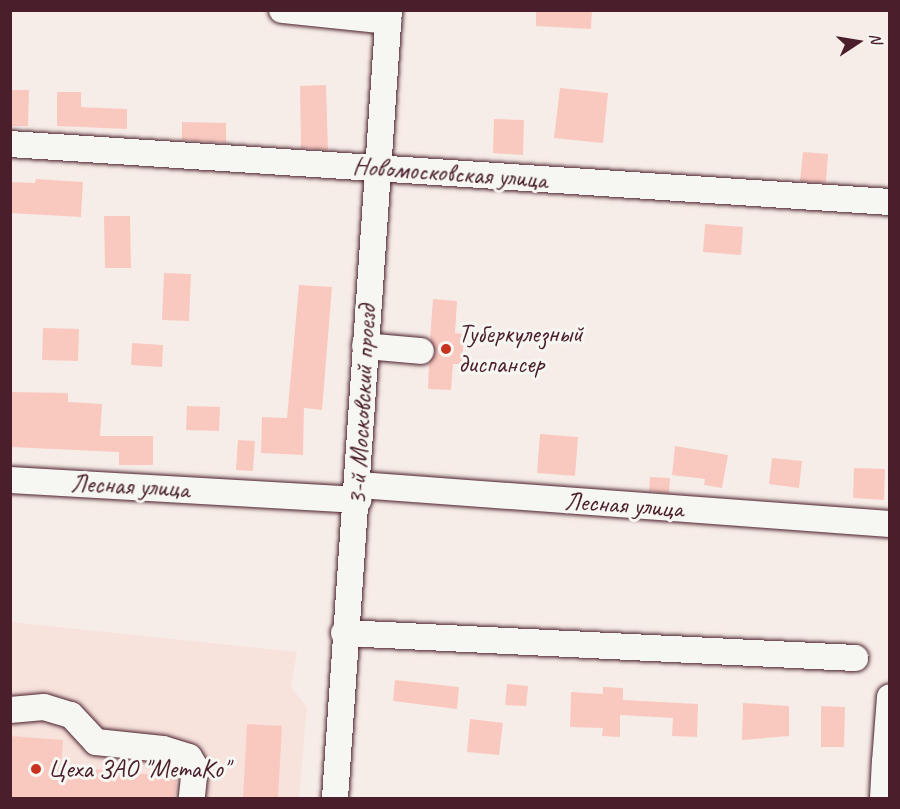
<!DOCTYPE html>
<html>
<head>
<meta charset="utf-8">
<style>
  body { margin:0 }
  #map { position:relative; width:900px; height:809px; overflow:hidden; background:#f7ede8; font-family:Caveat,sans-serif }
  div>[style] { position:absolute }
  .built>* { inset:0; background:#f8e2dc }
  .building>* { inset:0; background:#f9c9c0 }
  .roads { filter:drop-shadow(0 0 2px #4a1f2b) drop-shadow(0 0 2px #4a1f2b) }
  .minor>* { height:26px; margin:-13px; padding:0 13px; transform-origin:13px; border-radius:13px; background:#f6f6f2 }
  .dots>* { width:16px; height:16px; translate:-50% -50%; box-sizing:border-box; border:3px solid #f6f6f2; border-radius:50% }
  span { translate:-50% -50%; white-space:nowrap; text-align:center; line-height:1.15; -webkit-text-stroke:6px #f6f6f2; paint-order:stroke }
  .street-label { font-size:26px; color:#4a1f2b }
  .poi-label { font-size:26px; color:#4a1f2b }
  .left { translate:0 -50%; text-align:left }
  .frame { position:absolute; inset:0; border:12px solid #4a1f2b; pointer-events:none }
  .north { position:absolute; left:828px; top:12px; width:60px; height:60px; -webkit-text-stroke:4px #f6f6f2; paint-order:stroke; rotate:78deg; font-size:16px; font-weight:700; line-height:24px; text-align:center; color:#4a1f2b }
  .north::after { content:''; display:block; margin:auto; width:21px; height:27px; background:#4a1f2b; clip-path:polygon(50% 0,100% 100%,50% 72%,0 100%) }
</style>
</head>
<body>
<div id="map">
  <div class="built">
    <i style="clip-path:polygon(11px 622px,297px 652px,291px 687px,307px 707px,299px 798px,11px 798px)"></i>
  </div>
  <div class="building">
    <i style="clip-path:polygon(536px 10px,592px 10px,591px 29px,536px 26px)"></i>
    <i style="clip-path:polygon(326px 85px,328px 150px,301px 148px,300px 86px)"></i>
    <i style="clip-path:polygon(560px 88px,608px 93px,603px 143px,554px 138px)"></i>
    <i style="clip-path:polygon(10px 90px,29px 90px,28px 126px,10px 126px)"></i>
    <i style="clip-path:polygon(57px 92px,81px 92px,81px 107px,127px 109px,127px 129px,57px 126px)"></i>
    <i style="clip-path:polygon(494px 119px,524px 120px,523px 155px,493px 153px)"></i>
    <i style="clip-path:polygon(182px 122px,226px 123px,226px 143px,182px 140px)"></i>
    <i style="clip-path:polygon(803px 152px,828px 154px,826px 183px,800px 181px)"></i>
    <i style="clip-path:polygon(36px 179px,83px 182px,81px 217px,10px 213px,10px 182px,35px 183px)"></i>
    <i style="clip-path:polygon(104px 216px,130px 216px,131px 268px,105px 268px)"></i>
    <i style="clip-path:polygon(705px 224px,743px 227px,741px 255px,703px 252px)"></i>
    <i style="clip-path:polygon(164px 273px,191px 274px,189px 321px,162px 320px)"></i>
    <i style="clip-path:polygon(299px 285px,332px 287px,322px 410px,304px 408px,303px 455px,261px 453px,262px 417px,287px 418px)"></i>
    <i style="clip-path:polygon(433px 299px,457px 301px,455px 333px,464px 334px,462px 364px,453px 364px,451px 390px,428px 389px,429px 363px,436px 352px,430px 340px)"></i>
    <i style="clip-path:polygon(43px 328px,79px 329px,78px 361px,42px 360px)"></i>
    <i style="clip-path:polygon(132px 343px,163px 345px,162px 367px,131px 365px)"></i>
    <i style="clip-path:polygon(10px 392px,68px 393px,68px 402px,102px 404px,100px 436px,153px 436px,153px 465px,119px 465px,119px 452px,10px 447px)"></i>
    <i style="clip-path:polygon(187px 406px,220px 407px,219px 431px,186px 430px)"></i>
    <i style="clip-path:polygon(540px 434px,578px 437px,575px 476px,537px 473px)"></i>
    <i style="clip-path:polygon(238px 440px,255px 441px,253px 471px,236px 470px)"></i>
    <i style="clip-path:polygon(675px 446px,728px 455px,722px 488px,704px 485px,705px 479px,672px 475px)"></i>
    <i style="clip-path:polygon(772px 458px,802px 461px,799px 488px,769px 484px)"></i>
    <i style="clip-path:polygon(854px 468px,885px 469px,884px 500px,853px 498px)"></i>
    <i style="clip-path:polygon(650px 477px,670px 478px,669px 493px,649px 491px)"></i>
    <i style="clip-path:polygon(395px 680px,459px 687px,457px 709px,393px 701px)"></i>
    <i style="clip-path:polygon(507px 684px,528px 686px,526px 706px,505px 705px)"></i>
    <i style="clip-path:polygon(603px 687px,623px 688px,623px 700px,698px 704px,697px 737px,672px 736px,673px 718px,620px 715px,620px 737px,602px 736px,603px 728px,570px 727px,571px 692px,603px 694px)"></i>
    <i style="clip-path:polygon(743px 703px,789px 706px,789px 736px,742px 740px)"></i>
    <i style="clip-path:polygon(821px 706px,845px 707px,844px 747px,821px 747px)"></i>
    <i style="clip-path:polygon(470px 719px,503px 723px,499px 755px,467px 752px)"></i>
    <i style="clip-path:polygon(247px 724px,282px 726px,278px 798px,243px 798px)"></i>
    <i style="clip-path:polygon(10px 736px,63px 740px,61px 766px,177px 777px,174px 798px,10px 798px)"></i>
  </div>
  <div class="roads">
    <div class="minor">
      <i style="left:282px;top:10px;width:107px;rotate:5.9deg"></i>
      <i style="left:10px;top:144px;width:882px;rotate:3.77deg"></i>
      <i style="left:365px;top:346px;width:56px;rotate:5.1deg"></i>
      <i style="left:10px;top:480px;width:349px;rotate:3.3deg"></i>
      <i style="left:359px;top:485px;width:532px;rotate:4.2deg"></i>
      <i style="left:344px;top:633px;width:512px;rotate:2.8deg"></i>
      <i style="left:10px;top:710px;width:34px;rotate:-5deg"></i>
      <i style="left:44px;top:707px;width:28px;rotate:17deg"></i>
      <i style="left:71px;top:715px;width:37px;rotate:47deg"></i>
      <i style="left:96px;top:742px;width:67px;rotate:6deg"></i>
      <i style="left:163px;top:749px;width:27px;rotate:17deg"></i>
      <i style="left:189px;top:757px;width:12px;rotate:59deg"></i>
      <i style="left:195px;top:767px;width:31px;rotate:96deg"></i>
      <i style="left:885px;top:762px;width:65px;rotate:-85.6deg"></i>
      <i style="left:335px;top:798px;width:790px;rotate:-86.08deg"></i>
      <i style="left:883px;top:798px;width:36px;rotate:-87deg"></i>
      <i style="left:885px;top:762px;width:5px;rotate:-22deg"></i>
    </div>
  </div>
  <div class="dots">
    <i style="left:446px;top:349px;background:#c8321e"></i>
    <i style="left:36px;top:769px;background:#c8321e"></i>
  </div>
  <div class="street-label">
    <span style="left:450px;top:173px;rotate:4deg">Новомосковская улица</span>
    <span style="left:362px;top:405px;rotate:-87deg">3-й Московский проезд</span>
    <span style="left:130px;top:486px;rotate:3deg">Лесная улица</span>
    <span style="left:624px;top:505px;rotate:4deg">Лесная улица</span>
  </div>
  <div class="poi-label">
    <span class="left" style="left:458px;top:349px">Туберкулезный<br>диспансер</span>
    <span class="left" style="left:48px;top:769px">Цеха ЗАО "МетаКо"</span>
  </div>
  <div class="frame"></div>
  <div class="north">N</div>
</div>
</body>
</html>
